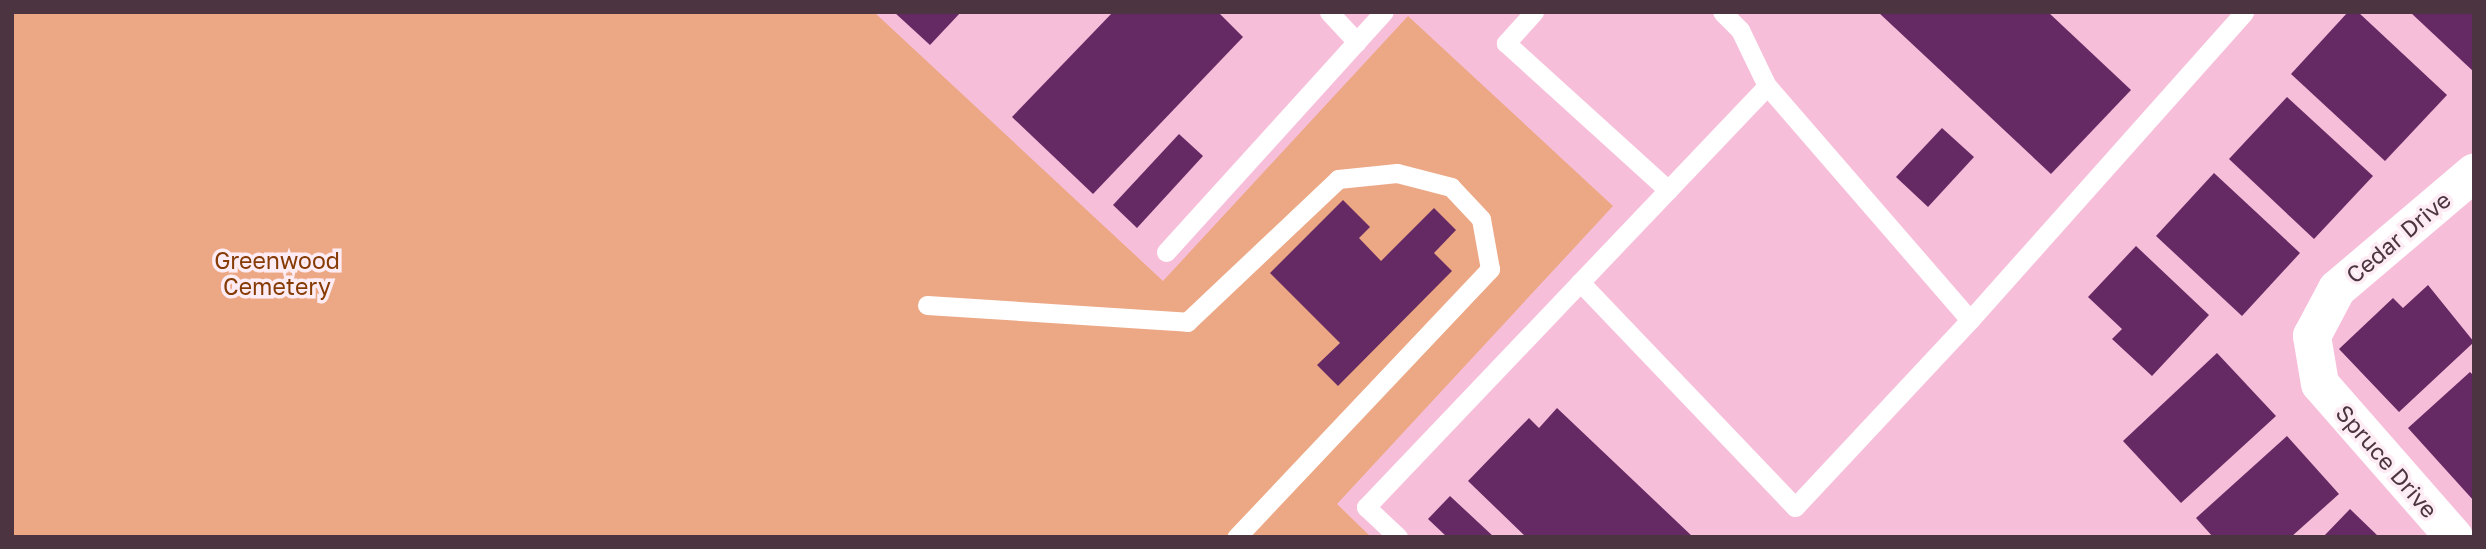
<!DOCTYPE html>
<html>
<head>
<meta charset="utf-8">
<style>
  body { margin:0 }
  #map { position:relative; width:2486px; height:549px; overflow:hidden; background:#f7beda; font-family:"Golos Text",sans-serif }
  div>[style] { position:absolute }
  .green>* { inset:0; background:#eca885 }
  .building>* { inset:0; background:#652964 }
  .lane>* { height:19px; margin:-9.5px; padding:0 9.5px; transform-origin:9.5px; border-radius:9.5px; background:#fff }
  .street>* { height:38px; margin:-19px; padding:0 19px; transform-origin:19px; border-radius:19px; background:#fff }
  span { translate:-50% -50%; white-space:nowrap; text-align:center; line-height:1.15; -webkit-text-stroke:7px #feecf5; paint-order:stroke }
  .street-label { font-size:23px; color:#4c3540 }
  .park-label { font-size:23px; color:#863b05 }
  .frame { position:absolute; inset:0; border:14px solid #4c3540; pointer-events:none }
</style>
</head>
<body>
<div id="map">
  <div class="green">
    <i style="clip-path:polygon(12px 12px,874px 12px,1163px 281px,1408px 16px,1613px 206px,1337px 504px,1371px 537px,12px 537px)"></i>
  </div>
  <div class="building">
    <i style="clip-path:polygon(894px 12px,961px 12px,930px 45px)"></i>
    <i style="clip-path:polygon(1113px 12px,1218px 12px,1243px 37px,1093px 194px,1012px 117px)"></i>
    <i style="clip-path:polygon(1878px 12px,2048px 12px,2131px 90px,2051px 174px)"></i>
    <i style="clip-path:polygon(2348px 12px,2358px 12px,2447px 95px,2385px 161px,2291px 74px)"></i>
    <i style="clip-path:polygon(2410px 12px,2474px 12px,2474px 72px)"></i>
    <i style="clip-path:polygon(2287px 97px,2373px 176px,2314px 239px,2229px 159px)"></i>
    <i style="clip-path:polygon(1942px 128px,1974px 157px,1928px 207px,1896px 177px)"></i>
    <i style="clip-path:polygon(1179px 134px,1203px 156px,1137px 228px,1113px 205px)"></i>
    <i style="clip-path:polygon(2214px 173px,2300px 253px,2242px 316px,2156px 236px)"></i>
    <i style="clip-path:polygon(1343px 200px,1370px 227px,1359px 238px,1381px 261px,1434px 208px,1456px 230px,1434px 253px,1452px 271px,1338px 386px,1317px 365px,1340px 343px,1270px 273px)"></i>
    <i style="clip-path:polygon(2136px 246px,2209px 315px,2152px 376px,2112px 339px,2122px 329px,2088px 297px)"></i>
    <i style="clip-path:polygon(2428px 285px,2474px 342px,2399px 412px,2339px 349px,2393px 298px,2403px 308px)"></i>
    <i style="clip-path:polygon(2217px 353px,2276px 416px,2181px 503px,2123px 441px)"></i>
    <i style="clip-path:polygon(2470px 372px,2474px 376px,2474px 501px,2408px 428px)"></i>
    <i style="clip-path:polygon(1557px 408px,1693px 537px,1526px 537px,1468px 481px,1529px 418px,1539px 428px)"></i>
    <i style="clip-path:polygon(2287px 436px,2339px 494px,2291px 537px,2213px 537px,2196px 518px)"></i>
    <i style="clip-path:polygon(1450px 496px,1494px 537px,1447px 537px,1428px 519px)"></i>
    <i style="clip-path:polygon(2350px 509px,2379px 537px,2323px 537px)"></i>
  </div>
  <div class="lane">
    <i style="left:1329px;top:12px;width:41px;rotate:47deg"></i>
    <i style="left:1534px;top:12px;width:42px;rotate:132.1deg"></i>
    <i style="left:1506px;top:43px;width:219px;rotate:42.2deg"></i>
    <i style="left:1166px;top:252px;width:324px;rotate:-47.8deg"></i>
    <i style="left:1580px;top:282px;width:311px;rotate:46.3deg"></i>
    <i style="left:1795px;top:507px;width:256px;rotate:-46.9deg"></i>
    <i style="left:1970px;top:320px;width:310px;rotate:-130.9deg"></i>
    <i style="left:927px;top:305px;width:261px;rotate:3.7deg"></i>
    <i style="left:1187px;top:322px;width:208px;rotate:-43.4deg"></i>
    <i style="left:1338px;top:179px;width:59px;rotate:-5.8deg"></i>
    <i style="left:1397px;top:173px;width:56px;rotate:14.5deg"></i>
    <i style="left:1451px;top:187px;width:44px;rotate:46.8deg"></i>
    <i style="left:1481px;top:219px;width:51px;rotate:79.8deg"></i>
    <i style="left:1490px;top:269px;width:369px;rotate:133.4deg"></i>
    <i style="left:1970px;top:320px;width:412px;rotate:-48.3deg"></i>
    <i style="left:1398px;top:537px;width:44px;rotate:-136.8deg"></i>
    <i style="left:1366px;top:507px;width:581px;rotate:-46.39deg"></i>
    <i style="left:1767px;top:86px;width:62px;rotate:-115.7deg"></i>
    <i style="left:1740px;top:30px;width:25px;rotate:-135deg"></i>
  </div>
  <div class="street">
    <i style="left:2454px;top:537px;width:203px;rotate:-131.2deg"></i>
    <i style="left:2320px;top:384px;width:49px;rotate:-99.5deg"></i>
    <i style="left:2312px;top:336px;width:53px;rotate:-62deg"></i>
    <i style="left:2337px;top:289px;width:180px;rotate:-40.3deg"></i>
  </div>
  <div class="street-label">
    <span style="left:2398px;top:237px;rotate:-40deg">Cedar Drive</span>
    <span style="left:2387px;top:461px;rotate:49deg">Spruce Drive</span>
  </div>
  <div class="park-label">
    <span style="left:277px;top:273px">Greenwood<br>Cemetery</span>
  </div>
  <div class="frame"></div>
</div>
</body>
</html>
